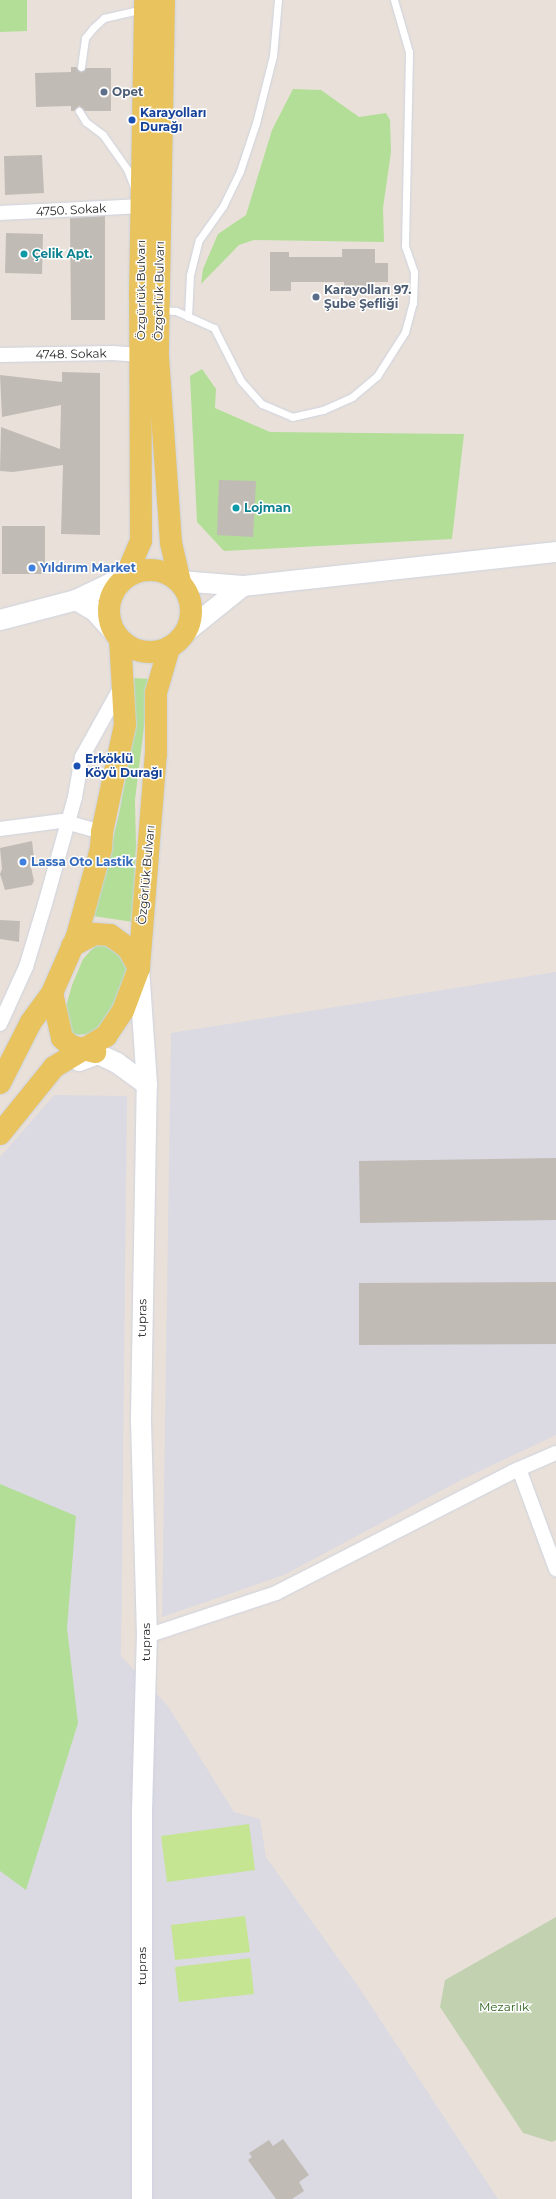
<!DOCTYPE html>
<html>
<head>
<meta charset="utf-8">
<style>
  body { margin:0 }
  #map { position:relative; width:556px; height:2199px; overflow:hidden; background:#e9e1d9; font-family:Montserrat,sans-serif }
  div>[style] { position:absolute }
  .industrial>* { inset:0; background:#dbd9e1 }
  .green>* { inset:0; background:#b2de97 }
  .cemetery>* { inset:0; background:#c2d2b1 }
  .pitch>* { inset:0; background:#c5e593 }
  .building>* { inset:0; background:#c1bbb5 }
  .roads { filter:drop-shadow(0 0 1px #ced2e0) drop-shadow(0 0 1px #ced2e0) }
  .lane>* { height:7px; margin:-3.5px; padding:0 3.5px; transform-origin:3.5px; border-radius:3.5px; background:#fff }
  .street>* { height:14px; margin:-7px; padding:0 7px; transform-origin:7px; border-radius:7px; background:#fff }
  .secondary>* { height:20px; margin:-10px; padding:0 10px; transform-origin:10px; border-radius:10px; background:#fff }
  .primary>* { height:22px; margin:-11px; padding:0 11px; transform-origin:11px; border-radius:11px; background:#e9c35e }
  .primary>.ring { margin:-11px; padding:0; box-sizing:content-box; background:none; border:22px solid #e9c35e; border-radius:50% }
  .dots>* { width:11px; height:11px; translate:-50% -50%; box-sizing:border-box; border:2px solid #fff; border-radius:50% }
  span { translate:-50% -50%; white-space:nowrap; text-align:center; line-height:1.15; -webkit-text-stroke:3px #fff; paint-order:stroke }
  .service-label { font-size:12px; color:#4e5e75; font-weight:700 }
  .left { translate:0 -50%; text-align:left }
  .transit-label { font-size:12px; color:#164399; font-weight:700 }
  .street-label { font-size:12px; color:#272727 }
  .culture-label { font-size:12px; color:#0d838f; font-weight:700 }
  .shop-label { font-size:12px; color:#366cbe; font-weight:700 }
  .park-label { font-size:12px; color:#2c5f1c }
</style>
</head>
<body>
<div id="map">
  <div class="industrial">
    <i style="clip-path:polygon(556px 972px,556px 1435px,463px 1479px,284px 1575px,162px 1617px,171px 1033px)"></i>
    <i style="clip-path:polygon(54px 1095px,127px 1096px,121px 1656px,168px 1706px,234px 1812px,260px 1819px,266px 1857px,360px 1989px,498px 2199px,0 2199px,0 1157px)"></i>
  </div>
  <div class="green">
    <i style="clip-path:polygon(0 0,27px 0,27px 31px,0 32px)"></i>
    <i style="clip-path:polygon(293px 89px,321px 90px,359px 117px,386px 113px,390px 120px,391px 152px,383px 208px,384px 242px,254px 240px,239px 245px,201px 284px,203px 269px,218px 234px,246px 215px,272px 130px)"></i>
    <i style="clip-path:polygon(202px 369px,216px 389px,215px 408px,270px 432px,464px 434px,452px 539px,224px 551px,197px 522px,190px 376px)"></i>
    <i style="clip-path:polygon(134px 678px,150px 679px,135px 800px,136px 845px,133px 922px,93px 916px,119px 814px,130px 754px)"></i>
    <i style="clip-path:polygon(110px 944px,125px 957px,127px 970px,122px 993px,109px 1017px,91px 1034px,71px 1035px,64px 1014px,72px 985px,83px 959px,95px 946px)"></i>
    <i style="clip-path:polygon(0 1484px,76px 1516px,67px 1628px,78px 1723px,26px 1890px,0 1871px)"></i>
  </div>
  <div class="cemetery">
    <i style="clip-path:polygon(556px 1917px,556px 2140px,552px 2142px,523px 2133px,440px 2007px,445px 1980px)"></i>
  </div>
  <div class="pitch">
    <i style="clip-path:polygon(249px 1824px,255px 1870px,167px 1882px,161px 1836px)"></i>
    <i style="clip-path:polygon(245px 1916px,250px 1952px,175px 1960px,171px 1925px)"></i>
    <i style="clip-path:polygon(250px 1958px,254px 1994px,179px 2002px,175px 1967px)"></i>
  </div>
  <div class="building">
    <i style="clip-path:polygon(71px 67px,76px 67px,81px 72px,86px 68px,111px 68px,111px 111px,85px 111px,79px 106px,74px 111px,71px 111px,71px 106px,36px 107px,35px 73px,71px 72px)"></i>
    <i style="clip-path:polygon(42px 155px,44px 193px,5px 195px,4px 156px)"></i>
    <i style="clip-path:polygon(105px 216px,105px 320px,71px 320px,70px 218px)"></i>
    <i style="clip-path:polygon(6px 233px,43px 234px,42px 274px,5px 273px)"></i>
    <i style="clip-path:polygon(342px 249px,375px 249px,375px 263px,388px 263px,388px 282px,370px 282px,370px 293px,344px 293px,344px 282px,291px 282px,291px 291px,270px 291px,270px 252px,289px 252px,289px 257px,342px 257px)"></i>
    <i style="clip-path:polygon(62px 372px,100px 373px,100px 535px,61px 534px,63px 465px,13px 472px,0 471px,1px 427px,60px 449px,61px 405px,2px 417px,0 375px,62px 382px)"></i>
    <i style="clip-path:polygon(219px 480px,256px 481px,253px 537px,217px 535px)"></i>
    <i style="clip-path:polygon(2px 526px,45px 526px,45px 574px,2px 574px)"></i>
    <i style="clip-path:polygon(32px 841px,34px 858px,30px 862px,34px 881px,32px 885px,5px 890px,0 874px,2px 869px,0 848px)"></i>
    <i style="clip-path:polygon(0 920px,20px 921px,19px 942px,0 939px)"></i>
    <i style="clip-path:polygon(556px 1158px,556px 1220px,360px 1223px,359px 1161px)"></i>
    <i style="clip-path:polygon(556px 1282px,556px 1344px,359px 1345px,359px 1283px)"></i>
    <i style="clip-path:polygon(283px 2139px,309px 2175px,299px 2182px,304px 2191px,292px 2199px,276px 2199px,248px 2160px,252px 2157px,249px 2153px,269px 2140px,273px 2146px)"></i>
  </div>
  <div class="roads">
    <div class="lane">
      <i style="left:81px;top:67px;width:29px;rotate:-82deg"></i>
      <i style="left:85px;top:38px;width:13px;rotate:-51deg"></i>
      <i style="left:93px;top:28px;width:15px;rotate:-42deg"></i>
      <i style="left:104px;top:18px;width:40px;rotate:-13deg"></i>
      <i style="left:79px;top:111px;width:13px;rotate:58deg"></i>
      <i style="left:86px;top:122px;width:21px;rotate:37deg"></i>
      <i style="left:103px;top:135px;width:42px;rotate:54.8deg"></i>
      <i style="left:127px;top:169px;width:19px;rotate:69deg"></i>
      <i style="left:160px;top:310px;width:16px;rotate:4deg"></i>
      <i style="left:176px;top:311px;width:42px;rotate:24.1deg"></i>
      <i style="left:214px;top:328px;width:59px;rotate:63deg"></i>
      <i style="left:241px;top:381px;width:31px;rotate:48deg"></i>
      <i style="left:262px;top:404px;width:33px;rotate:23deg"></i>
      <i style="left:292px;top:417px;width:32px;rotate:-13deg"></i>
      <i style="left:323px;top:410px;width:32px;rotate:-24deg"></i>
      <i style="left:352px;top:397px;width:33px;rotate:-40deg"></i>
      <i style="left:377px;top:376px;width:52px;rotate:-57.5deg"></i>
      <i style="left:405px;top:332px;width:30px;rotate:-75deg"></i>
      <i style="left:413px;top:303px;width:31px;rotate:-88deg"></i>
      <i style="left:414px;top:272px;width:28px;rotate:-109deg"></i>
      <i style="left:405px;top:246px;width:194px;rotate:-88.8deg"></i>
      <i style="left:409px;top:52px;width:54px;rotate:-106.1deg"></i>
      <i style="left:188px;top:317px;width:42px;rotate:-87.3deg"></i>
      <i style="left:190px;top:275px;width:36px;rotate:-76deg"></i>
      <i style="left:199px;top:240px;width:42px;rotate:-54.8deg"></i>
      <i style="left:223px;top:206px;width:39px;rotate:-64deg"></i>
      <i style="left:240px;top:171px;width:51px;rotate:-71.6deg"></i>
      <i style="left:256px;top:123px;width:69px;rotate:-75.8deg"></i>
      <i style="left:273px;top:56px;width:56px;rotate:-84.9deg"></i>
    </div>
    <div class="street">
      <i style="left:0;top:213px;width:142px;rotate:-2.8deg"></i>
      <i style="left:0;top:355px;width:112px;rotate:-1deg"></i>
      <i style="left:112px;top:353px;width:30px;rotate:4deg"></i>
      <i style="left:0;top:829px;width:63px;rotate:-7.4deg"></i>
      <i style="left:62px;top:821px;width:41px;rotate:15.4deg"></i>
      <i style="left:0;top:1024px;width:63px;rotate:-65.5deg"></i>
      <i style="left:26px;top:967px;width:66px;rotate:-73.2deg"></i>
      <i style="left:45px;top:904px;width:111px;rotate:-74.3deg"></i>
      <i style="left:75px;top:797px;width:41px;rotate:-80.1deg"></i>
      <i style="left:82px;top:757px;width:82px;rotate:-60.9deg"></i>
      <i style="left:519px;top:1469px;width:107px;rotate:69.7deg"></i>
      <i style="left:147px;top:1636px;width:136px;rotate:-18.4deg"></i>
      <i style="left:276px;top:1593px;width:265px;rotate:-27.1deg"></i>
      <i style="left:512px;top:1472px;width:48px;rotate:-23.4deg"></i>
    </div>
    <div class="secondary">
      <i style="left:180px;top:581px;width:63px;rotate:4.5deg"></i>
      <i style="left:243px;top:586px;width:72px;rotate:141.2deg"></i>
      <i style="left:243px;top:586px;width:315px;rotate:-6.2deg"></i>
      <i style="left:0;top:620px;width:79px;rotate:-14.7deg"></i>
      <i style="left:120px;top:639px;width:38px;rotate:-132deg"></i>
      <i style="left:95px;top:611px;width:22px;rotate:-150deg"></i>
      <i style="left:76px;top:600px;width:55px;rotate:-25.6deg"></i>
      <i style="left:79px;top:1061px;width:20px;rotate:-20deg"></i>
      <i style="left:98px;top:1054px;width:21px;rotate:25deg"></i>
      <i style="left:117px;top:1063px;width:37px;rotate:36deg"></i>
      <i style="left:147px;top:1085px;width:116px;rotate:-93.9deg"></i>
      <i style="left:142px;top:2199px;width:388px;rotate:-90deg"></i>
      <i style="left:142px;top:1811px;width:175px;rotate:-88.4deg"></i>
      <i style="left:147px;top:1636px;width:220px;rotate:-91.6deg"></i>
      <i style="left:141px;top:1416px;width:331px;rotate:-89deg"></i>
    </div>
    <div class="primary">
      <i style="left:164px;top:0;width:357px;rotate:91deg"></i>
      <i style="left:158px;top:357px;width:186px;rotate:86deg"></i>
      <i style="left:171px;top:543px;width:39px;rotate:77deg"></i>
      <i class="ring" style="left:109px;top:570px;width:60px;height:60px"></i>
      <i style="left:126px;top:576px;width:38px;rotate:-67deg"></i>
      <i style="left:141px;top:541px;width:245px;rotate:-90.2deg"></i>
      <i style="left:140px;top:296px;width:296px;rotate:-89deg"></i>
      <i style="left:72px;top:946px;width:26px;rotate:-28deg"></i>
      <i style="left:95px;top:934px;width:15px;rotate:4deg"></i>
      <i style="left:110px;top:935px;width:22px;rotate:36deg"></i>
      <i style="left:128px;top:948px;width:23px;rotate:61deg"></i>
      <i style="left:52px;top:993px;width:46px;rotate:77.5deg"></i>
      <i style="left:62px;top:1038px;width:12px;rotate:42deg"></i>
      <i style="left:71px;top:1046px;width:25px;rotate:14deg"></i>
      <i style="left:0;top:1083px;width:68px;rotate:-63.1deg"></i>
      <i style="left:31px;top:1022px;width:36px;rotate:-54deg"></i>
      <i style="left:52px;top:993px;width:62px;rotate:-66.3deg"></i>
      <i style="left:77px;top:936px;width:91px;rotate:-74.7deg"></i>
      <i style="left:101px;top:848px;width:16px;rotate:-86deg"></i>
      <i style="left:102px;top:832px;width:109px;rotate:-77.9deg"></i>
      <i style="left:125px;top:725px;width:86px;rotate:-93.3deg"></i>
      <i style="left:0;top:1134px;width:86px;rotate:-51.1deg"></i>
      <i style="left:54px;top:1067px;width:61px;rotate:-30.8deg"></i>
      <i style="left:106px;top:1036px;width:30px;rotate:-56deg"></i>
      <i style="left:123px;top:1011px;width:46px;rotate:-69.6deg"></i>
      <i style="left:139px;top:968px;width:215px;rotate:-85.5deg"></i>
      <i style="left:156px;top:754px;width:61px;rotate:-90deg"></i>
      <i style="left:156px;top:693px;width:47px;rotate:-73.9deg"></i>
    </div>
  </div>
  <div class="dots">
    <i style="left:104px;top:92px;background:#5c6f8a"></i>
    <i style="left:132px;top:120px;background:#1a4fb4"></i>
    <i style="left:24px;top:254px;background:#0f9aa8"></i>
    <i style="left:316px;top:297px;background:#5c6f8a"></i>
    <i style="left:236px;top:508px;background:#0f9aa8"></i>
    <i style="left:32px;top:568px;background:#3f7fe0"></i>
    <i style="left:77px;top:766px;background:#1a4fb4"></i>
    <i style="left:23px;top:862px;background:#3f7fe0"></i>
  </div>
  <div class="service-label">
    <span class="left" style="left:112px;top:92px">Opet</span>
    <span class="left" style="left:324px;top:297px">Karayolları 97.<br>Şube Şefliği</span>
  </div>
  <div class="transit-label">
    <span class="left" style="left:140px;top:120px">Karayolları<br>Durağı</span>
    <span class="left" style="left:85px;top:766px">Erköklü<br>Köyü Durağı</span>
  </div>
  <div class="street-label">
    <span style="left:71px;top:210px;rotate:-3deg">4750. Sokak</span>
    <span style="left:141px;top:290px;rotate:-90deg">Özgürlük Bulvarı</span>
    <span style="left:159px;top:291px;rotate:-89deg">Özgörlük Bulvarı</span>
    <span style="left:71px;top:354px;rotate:-1deg">4748. Sokak</span>
    <span style="left:146px;top:875px;rotate:-85deg">Özgörlük Bulvarı</span>
    <span style="left:142px;top:1318px;rotate:-89deg">tupras</span>
    <span style="left:146px;top:1642px;rotate:-90deg">tupras</span>
    <span style="left:142px;top:1966px;rotate:-90deg">tupras</span>
  </div>
  <div class="culture-label">
    <span class="left" style="left:32px;top:254px">Çelik Apt.</span>
    <span class="left" style="left:244px;top:508px">Lojman</span>
  </div>
  <div class="shop-label">
    <span class="left" style="left:40px;top:568px">Yıldırım Market</span>
    <span class="left" style="left:31px;top:862px">Lassa Oto Lastik</span>
  </div>
  <div class="park-label">
    <span style="left:504px;top:2007px">Mezarlık</span>
  </div>
</div>
</body>
</html>
